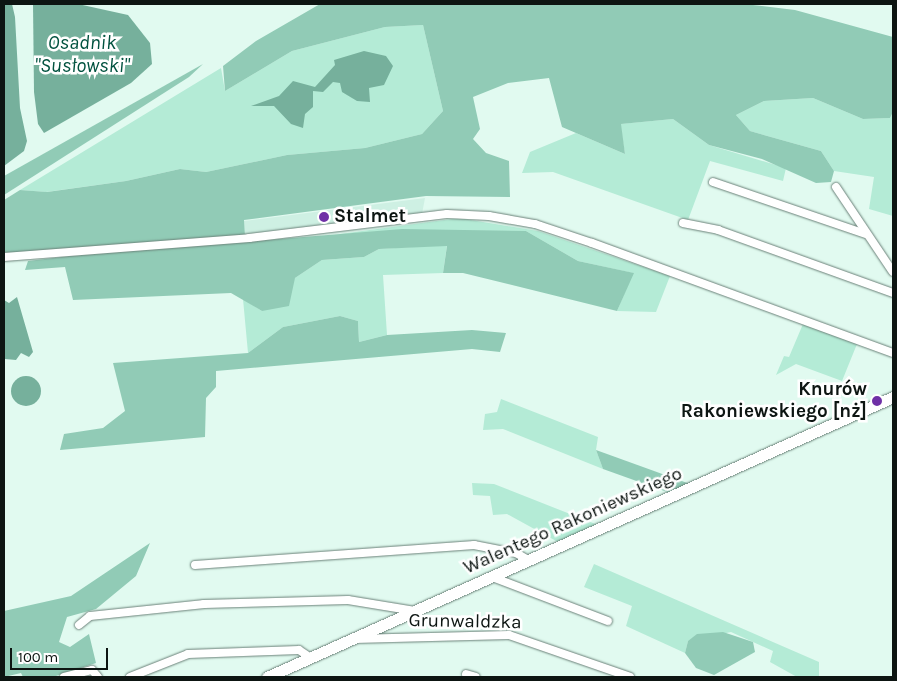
<!DOCTYPE html>
<html>
<head>
<meta charset="utf-8">
<style>
  body { margin:0 }
  #map { position:relative; width:897px; height:681px; overflow:hidden; background:#e1faf0; font-family:Karla,sans-serif }
  div>[style] { position:absolute }
  .built>* { inset:0; background:#cef0e3 }
  .green>* { inset:0; background:#b4ebd6 }
  .forest>* { inset:0; background:#91cbb6 }
  .water>* { inset:0; background:#76b09c }
  .round { border-radius:50% }
  .roads { filter:drop-shadow(0 0 1px #6a8178) drop-shadow(0 0 1px #6a8178) }
  .street>* { height:8px; margin:-4px; padding:0 4px; transform-origin:4px; border-radius:4px; background:#fff }
  .secondary>* { height:11px; margin:-5.5px; padding:0 5.5px; transform-origin:5.5px; border-radius:5.5px; background:#fff }
  .dots>* { width:14px; height:14px; translate:-50% -50%; box-sizing:border-box; border:2px solid #fff; border-radius:50% }
  span { translate:-50% -50%; white-space:nowrap; text-align:center; line-height:1.15; -webkit-text-stroke:5px #fff; paint-order:stroke }
  .poi-label { font-size:19px; color:#0d1512; font-weight:700 }
  .left { translate:0 -50%; text-align:left }
  .right { translate:-100% -50%; text-align:right }
  .street-label { font-size:19px; color:#0d1512 }
  .water-label { font-size:20px; color:#00523f; font-style:italic }
  .frame { position:absolute; inset:0; border:5px solid #0d1512; pointer-events:none }
  .scale { position:absolute; left:10px; top:648px; width:98px; height:22px; box-sizing:border-box; border:2px solid #0d1512; border-top:0; padding-left:6px; font-size:15px; line-height:18px; white-space:nowrap; color:#0d1512; -webkit-text-stroke:4px #fff; paint-order:stroke }
</style>
</head>
<body>
<div id="map">
  <div class="built">
    <i style="clip-path:polygon(425px 198px,422px 214px,245px 236px,244px 221px)"></i>
  </div>
  <div class="green">
    <i style="clip-path:polygon(423px 25px,443px 111px,422px 134px,365px 148px,287px 155px,206px 172px,180px 169px,126px 181px,46px 192px,20px 190px,221px 68px,225px 91px,292px 51px,385px 27px)"></i>
    <i style="clip-path:polygon(813px 98px,863px 119px,890px 118px,893px 112px,893px 216px,869px 209px,874px 177px,834px 171px,821px 151px,750px 131px,736px 115px,764px 101px)"></i>
    <i style="clip-path:polygon(673px 119px,709px 145px,786px 168px,783px 181px,710px 161px,688px 220px,553px 172px,522px 173px,530px 152px,576px 133px,625px 154px,620px 124px)"></i>
    <i style="clip-path:polygon(459px 218px,538px 231px,670px 276px,656px 312px,617px 311px,633px 273px,578px 261px,526px 231px,340px 234px)"></i>
    <i style="clip-path:polygon(447px 245px,443px 273px,383px 275px,387px 335px,359px 342px,358px 321px,340px 316px,283px 327px,248px 353px,243px 299px,262px 311px,295px 278px,322px 260px,364px 257px,379px 249px)"></i>
    <i style="clip-path:polygon(803px 324px,857px 344px,842px 381px,796px 364px,776px 375px,784px 356px,789px 357px)"></i>
    <i style="clip-path:polygon(501px 399px,598px 437px,596px 450px,603px 469px,503px 429px,483px 430px,485px 414px,497px 412px)"></i>
    <i style="clip-path:polygon(472px 483px,494px 484px,598px 525px,558px 542px,507px 514px,493px 515px,490px 496px,473px 495px)"></i>
    <i style="clip-path:polygon(594px 564px,819px 662px,819px 677px,797px 677px,770px 662px,773px 651px,731px 632px,688px 641px,685px 653px,626px 626px,632px 606px,584px 587px)"></i>
  </div>
  <div class="forest">
    <i style="clip-path:polygon(320px 4px,744px 4px,795px 10px,893px 37px,893px 112px,890px 118px,863px 119px,813px 98px,764px 101px,736px 115px,750px 131px,821px 151px,834px 171px,831px 182px,816px 183px,762px 159px,709px 145px,673px 119px,621px 124px,625px 154px,562px 127px,549px 78px,508px 83px,473px 97px,480px 129px,473px 139px,486px 153px,509px 161px,510px 197px,426px 196px,244px 220px,245px 236px,4px 255px,4px 200px,20px 190px,47px 192px,126px 181px,180px 169px,206px 172px,287px 155px,365px 148px,422px 134px,443px 111px,423px 25px,385px 27px,292px 51px,225px 91px,223px 66px,256px 41px)"></i>
    <i style="clip-path:polygon(203px 64px,189px 77px,4px 195px,4px 176px)"></i>
    <i style="clip-path:polygon(402px 229px,526px 231px,578px 261px,634px 273px,617px 311px,463px 273px,443px 273px,447px 246px,379px 249px,364px 257px,322px 260px,295px 278px,289px 306px,262px 311px,231px 293px,73px 300px,65px 267px,25px 270px,28px 261px,70px 256px)"></i>
    <i style="clip-path:polygon(340px 316px,358px 321px,359px 342px,387px 335px,472px 330px,506px 333px,500px 352px,472px 349px,216px 371px,216px 387px,206px 398px,205px 437px,60px 450px,64px 434px,103px 428px,125px 411px,113px 363px,248px 353px,283px 327px)"></i>
    <i style="clip-path:polygon(596px 450px,690px 484px,670px 493px,603px 469px)"></i>
    <i style="clip-path:polygon(150px 543px,136px 576px,96px 609px,67px 617px,59px 642px,70px 647px,89px 634px,96px 663px,53px 677px,23px 677px,21px 673px,4px 677px,4px 611px,71px 596px)"></i>
    <i style="clip-path:polygon(723px 632px,753px 642px,755px 652px,714px 675px,696px 668px,685px 653px,688px 641px,697px 634px)"></i>
  </div>
  <div class="water">
    <i style="clip-path:polygon(4px 4px,12px 4px,15px 17px,20px 108px,27px 141px,24px 151px,4px 166px)"></i>
    <i style="clip-path:polygon(33px 4px,78px 4px,128px 15px,150px 43px,152px 64px,131px 83px,44px 133px,38px 124px,34px 92px)"></i>
    <i style="clip-path:polygon(364px 51px,386px 56px,393px 66px,384px 85px,369px 88px,370px 102px,357px 101px,342px 92px,340px 83px,333px 82px,323px 92px,313px 91px,313px 107px,305px 114px,303px 128px,291px 124px,274px 106px,251px 106px,279px 96px,293px 81px,315px 87px,335px 65px,334px 60px)"></i>
    <i style="clip-path:polygon(17px 297px,33px 352px,29px 357px,21px 353px,16px 360px,5px 359px,4px 300px,9px 303px)"></i>
    <i class="round" style="left:11px;top:376px;width:30px;height:30px"></i>
  </div>
  <div class="roads">
    <div class="street">
      <i style="left:713px;top:182px;width:162px;rotate:18.8deg"></i>
      <i style="left:836px;top:187px;width:102px;rotate:56.2deg"></i>
      <i style="left:683px;top:223px;width:36px;rotate:11deg"></i>
      <i style="left:718px;top:230px;width:186px;rotate:19.8deg"></i>
      <i style="left:4px;top:257px;width:246px;rotate:-4.4deg"></i>
      <i style="left:249px;top:238px;width:199px;rotate:-6.9deg"></i>
      <i style="left:447px;top:214px;width:42px;rotate:2.7deg"></i>
      <i style="left:489px;top:216px;width:47px;rotate:9.9deg"></i>
      <i style="left:535px;top:224px;width:60px;rotate:18.4deg"></i>
      <i style="left:592px;top:243px;width:320px;rotate:20.1deg"></i>
      <i style="left:195px;top:565px;width:280px;rotate:-4.1deg"></i>
      <i style="left:474px;top:545px;width:43px;rotate:10.8deg"></i>
      <i style="left:516px;top:553px;width:14px;rotate:30deg"></i>
      <i style="left:492px;top:577px;width:124px;rotate:20.8deg"></i>
      <i style="left:79px;top:625px;width:14px;rotate:-39deg"></i>
      <i style="left:90px;top:616px;width:115px;rotate:-6deg"></i>
      <i style="left:204px;top:604px;width:144px;rotate:-1.6deg"></i>
      <i style="left:348px;top:600px;width:68px;rotate:9.3deg"></i>
      <i style="left:354px;top:639px;width:155px;rotate:-1.5deg"></i>
      <i style="left:509px;top:635px;width:128px;rotate:19.1deg"></i>
      <i style="left:466px;top:674px;width:10px;rotate:17deg"></i>
      <i style="left:64px;top:677px;width:29px;rotate:-14deg"></i>
      <i style="left:92px;top:670px;width:9px;rotate:49deg"></i>
      <i style="left:130px;top:677px;width:62px;rotate:-21.6deg"></i>
      <i style="left:188px;top:654px;width:111px;rotate:-2.1deg"></i>
      <i style="left:299px;top:650px;width:14px;rotate:34deg"></i>
    </div>
    <div class="secondary">
      <i style="left:267px;top:677px;width:686px;rotate:-24.1deg"></i>
    </div>
  </div>
  <div class="dots">
    <i style="left:324px;top:217px;background:#6f30a6"></i>
    <i style="left:877px;top:401px;background:#6f30a6"></i>
  </div>
  <div class="poi-label">
    <span class="left" style="left:334px;top:217px">Stalmet</span>
    <span class="right" style="left:867px;top:401px">Knurów<br>Rakoniewskiego [nż]</span>
  </div>
  <div class="street-label">
    <span style="left:573px;top:521px;rotate:-24deg">Walentego Rakoniewskiego</span>
    <span style="left:465px;top:622px;rotate:1deg">Grunwaldzka</span>
  </div>
  <div class="water-label">
    <span style="left:82px;top:54px">Osadnik<br>"Susłowski"</span>
  </div>
  <div class="frame"></div>
  <div class="scale">100 m</div>
</div>
</body>
</html>
